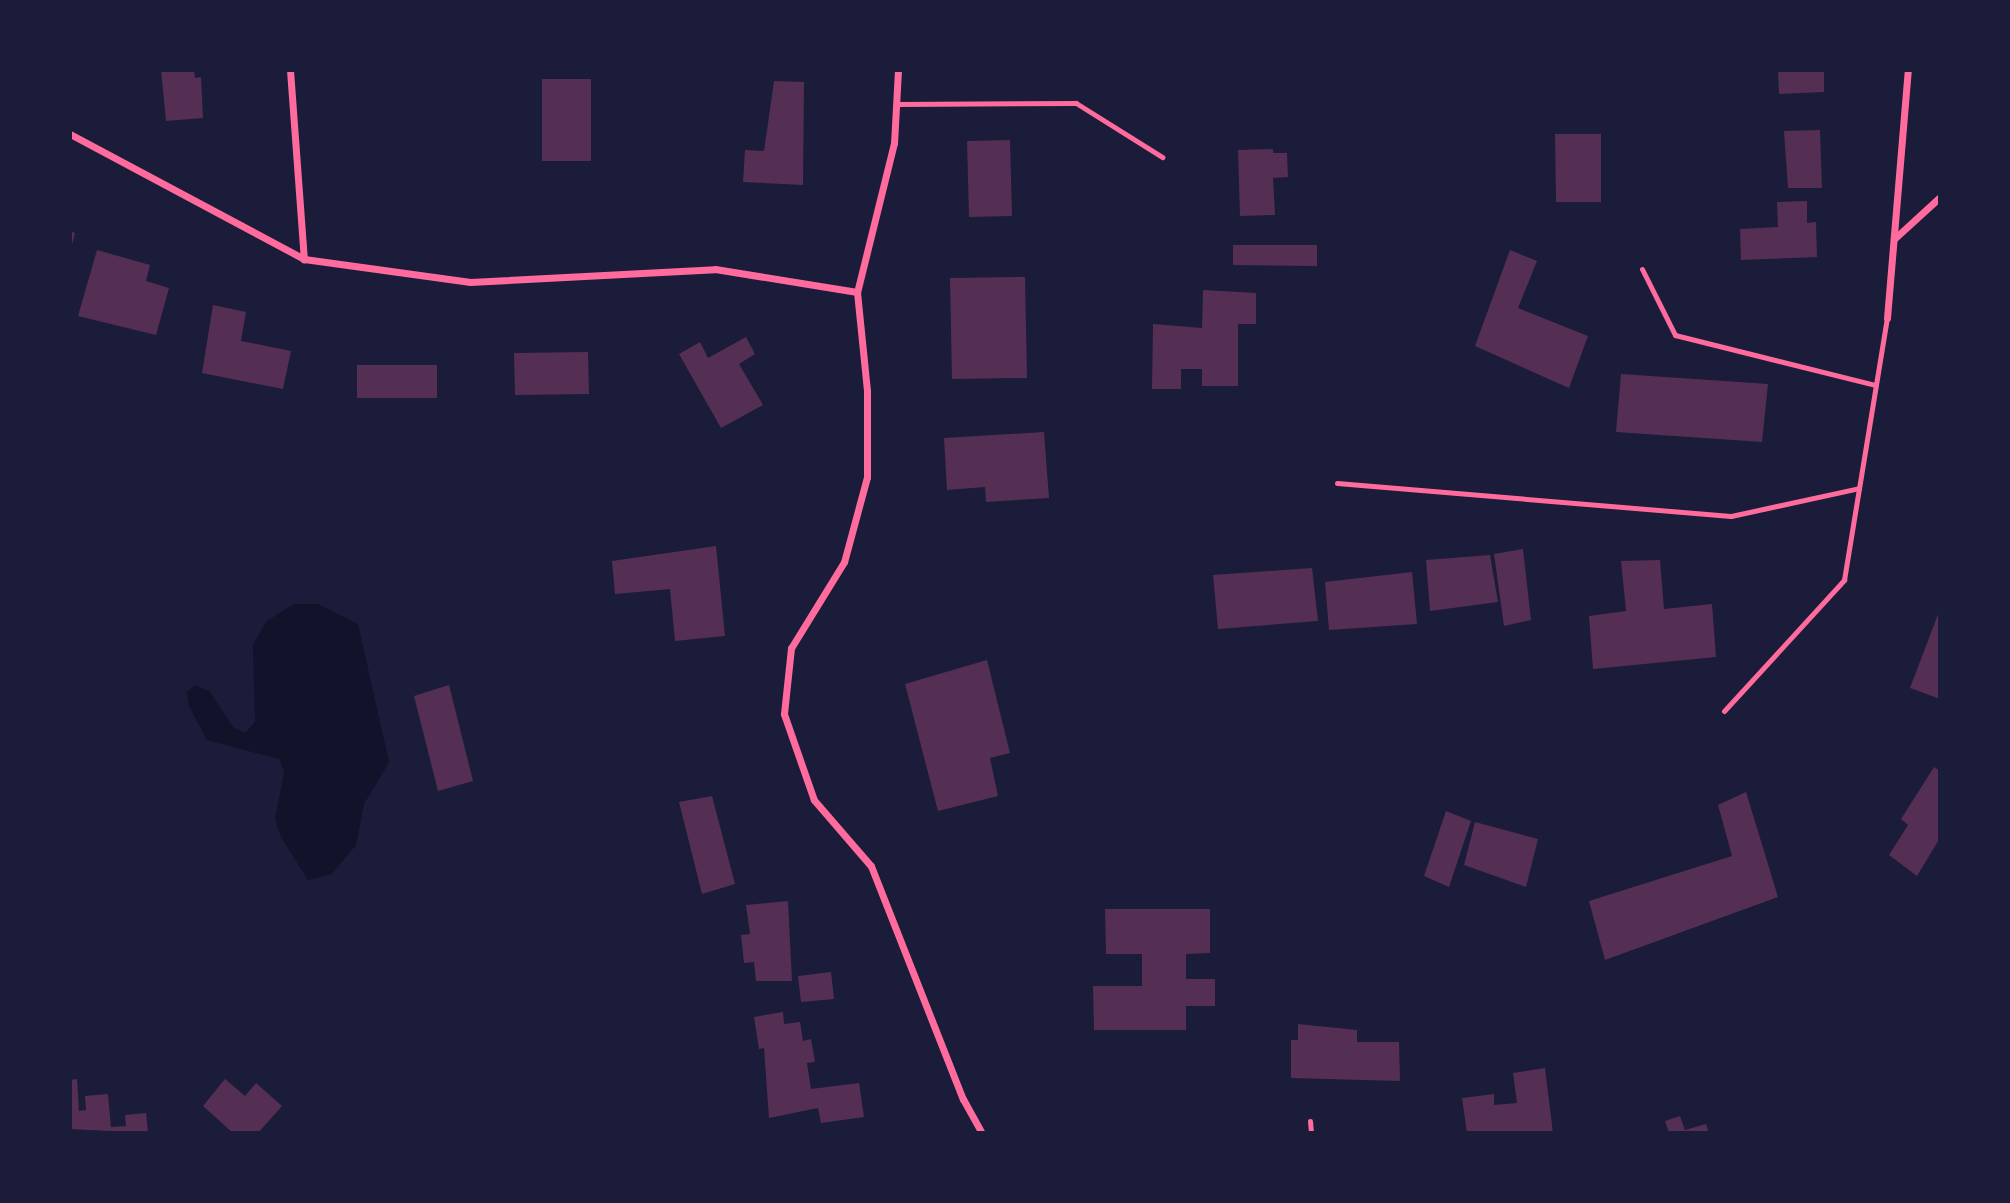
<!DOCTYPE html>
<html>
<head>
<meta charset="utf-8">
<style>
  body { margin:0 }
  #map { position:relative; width:2010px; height:1203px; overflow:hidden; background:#1b1b3a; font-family:Mulish,sans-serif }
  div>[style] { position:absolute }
  .water>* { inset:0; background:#12122b }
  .building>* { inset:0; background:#542f53 }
  .service>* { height:5px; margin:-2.5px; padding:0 2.5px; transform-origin:2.5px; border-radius:2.5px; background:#ff6b9d }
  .minor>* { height:7px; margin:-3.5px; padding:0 3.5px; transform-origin:3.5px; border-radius:3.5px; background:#ff6b9d }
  span { translate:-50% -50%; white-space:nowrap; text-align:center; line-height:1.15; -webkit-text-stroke:7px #1b1b3a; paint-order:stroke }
  .frame { position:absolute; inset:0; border:72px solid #1b1b3a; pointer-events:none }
</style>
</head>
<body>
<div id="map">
  <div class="water">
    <i style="clip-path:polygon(294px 604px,318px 604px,358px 624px,389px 762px,364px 804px,356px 845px,332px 874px,308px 880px,281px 837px,275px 819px,284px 772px,279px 759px,207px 740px,189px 706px,187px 692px,195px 685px,210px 692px,233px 727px,245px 733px,255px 722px,253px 644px,267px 621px)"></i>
  </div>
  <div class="building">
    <i style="clip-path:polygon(161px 70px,194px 70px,195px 78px,201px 77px,203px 118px,166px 121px)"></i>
    <i style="clip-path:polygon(1778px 70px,1824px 70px,1824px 92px,1779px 94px)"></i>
    <i style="clip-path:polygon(542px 79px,591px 79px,591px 161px,542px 161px)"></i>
    <i style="clip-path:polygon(774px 81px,804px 82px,803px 185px,743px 182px,745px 150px,764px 151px)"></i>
    <i style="clip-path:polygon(1820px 130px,1822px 188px,1788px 188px,1784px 131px)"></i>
    <i style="clip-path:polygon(1555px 134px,1601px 134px,1601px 202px,1556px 202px)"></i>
    <i style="clip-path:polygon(1010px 140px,1012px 216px,969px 217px,967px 141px)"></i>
    <i style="clip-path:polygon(1273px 149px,1273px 153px,1287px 153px,1288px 177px,1273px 178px,1275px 215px,1240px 216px,1238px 150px)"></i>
    <i style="clip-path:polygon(1807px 201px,1807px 223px,1816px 222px,1817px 257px,1741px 260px,1740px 229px,1778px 227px,1777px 202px)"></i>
    <i style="clip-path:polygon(70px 231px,75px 233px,71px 249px,70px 249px)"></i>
    <i style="clip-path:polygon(1233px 245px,1317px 245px,1317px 266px,1233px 265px)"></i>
    <i style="clip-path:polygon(97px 250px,150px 265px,146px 281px,169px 288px,156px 335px,78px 316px)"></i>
    <i style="clip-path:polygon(1510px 250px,1537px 261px,1518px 308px,1588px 336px,1569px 388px,1475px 346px)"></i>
    <i style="clip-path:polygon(1025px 277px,1027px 378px,952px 379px,950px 278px)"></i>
    <i style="clip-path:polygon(1203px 290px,1256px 293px,1256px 324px,1238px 324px,1238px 386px,1202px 386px,1202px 369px,1181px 369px,1181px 389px,1152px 389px,1153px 324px,1202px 328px)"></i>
    <i style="clip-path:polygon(213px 305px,246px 312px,241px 341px,291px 351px,283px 389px,202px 373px)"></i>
    <i style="clip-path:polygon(746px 337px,755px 354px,739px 364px,763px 405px,721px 428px,679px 354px,700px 342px,708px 358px)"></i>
    <i style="clip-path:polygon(588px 352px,589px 394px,515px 395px,514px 353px)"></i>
    <i style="clip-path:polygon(357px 365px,437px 365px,437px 398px,357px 398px)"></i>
    <i style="clip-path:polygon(1621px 374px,1768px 384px,1762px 442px,1616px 432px)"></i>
    <i style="clip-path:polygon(1044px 432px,1049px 498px,986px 502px,985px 487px,947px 490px,944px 438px)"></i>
    <i style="clip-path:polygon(716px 546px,725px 636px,675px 641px,670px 589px,615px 594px,612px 561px)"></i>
    <i style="clip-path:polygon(1523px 549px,1531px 620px,1504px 626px,1494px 554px)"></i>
    <i style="clip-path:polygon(1490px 555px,1498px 602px,1430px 611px,1426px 560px)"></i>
    <i style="clip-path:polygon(1660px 560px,1664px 609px,1712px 604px,1716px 657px,1593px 669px,1589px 616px,1626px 611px,1621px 561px)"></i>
    <i style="clip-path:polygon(1312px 568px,1318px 621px,1218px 629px,1213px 575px)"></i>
    <i style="clip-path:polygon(1412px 572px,1417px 624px,1329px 630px,1325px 582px)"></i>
    <i style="clip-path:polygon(1940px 609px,1940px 699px,1910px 688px)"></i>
    <i style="clip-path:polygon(987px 660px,1010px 753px,990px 758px,998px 796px,938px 811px,905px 684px)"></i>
    <i style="clip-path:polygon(449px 685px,473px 781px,438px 791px,414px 696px)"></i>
    <i style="clip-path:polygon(1934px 767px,1940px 771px,1940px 838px,1917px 876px,1889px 855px,1908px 825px,1901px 819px)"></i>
    <i style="clip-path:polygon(1746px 792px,1778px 897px,1605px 960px,1589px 901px,1732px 856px,1718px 805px)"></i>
    <i style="clip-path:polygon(712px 796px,735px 884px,702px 894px,679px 802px)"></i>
    <i style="clip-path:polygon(1446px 811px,1471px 821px,1449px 887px,1424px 876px)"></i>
    <i style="clip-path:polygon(1475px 822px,1538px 839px,1526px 887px,1464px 865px)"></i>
    <i style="clip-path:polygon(788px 901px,792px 981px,756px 981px,754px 962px,744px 963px,741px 935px,750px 934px,746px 905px)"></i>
    <i style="clip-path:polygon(1105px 909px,1210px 909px,1210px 953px,1186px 954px,1186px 979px,1215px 979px,1215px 1006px,1186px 1006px,1186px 1030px,1094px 1030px,1093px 986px,1142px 986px,1142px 954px,1106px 954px)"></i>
    <i style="clip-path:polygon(831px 972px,834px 999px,801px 1002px,798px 976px)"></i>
    <i style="clip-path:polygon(783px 1012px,784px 1024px,800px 1022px,803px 1041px,811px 1039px,815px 1062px,807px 1063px,811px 1089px,859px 1083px,864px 1117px,821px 1123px,818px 1108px,769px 1118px,764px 1048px,759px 1049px,754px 1017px)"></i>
    <i style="clip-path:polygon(1298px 1024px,1357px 1030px,1357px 1042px,1399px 1042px,1400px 1081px,1291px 1078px,1291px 1040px,1298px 1040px)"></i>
    <i style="clip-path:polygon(1545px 1068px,1553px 1133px,1467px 1133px,1462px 1098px,1494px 1094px,1494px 1105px,1517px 1103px,1513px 1073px)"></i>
    <i style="clip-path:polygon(77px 1079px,79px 1111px,86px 1110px,85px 1096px,108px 1094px,111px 1127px,126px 1126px,125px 1115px,146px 1113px,148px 1133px,70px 1129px,70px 1080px)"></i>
    <i style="clip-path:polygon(225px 1079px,245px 1096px,256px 1083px,282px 1106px,258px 1133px,233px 1133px,203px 1106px)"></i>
    <i style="clip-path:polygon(1680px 1116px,1685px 1130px,1706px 1124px,1709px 1133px,1669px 1133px,1665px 1121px)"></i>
  </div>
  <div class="service">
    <i style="left:896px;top:104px;width:180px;rotate:-0.3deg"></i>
    <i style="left:1076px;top:103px;width:102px;rotate:32.1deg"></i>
    <i style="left:1642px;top:269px;width:74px;rotate:63.4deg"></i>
    <i style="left:1675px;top:335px;width:207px;rotate:14deg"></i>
    <i style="left:1337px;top:483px;width:395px;rotate:4.8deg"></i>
    <i style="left:1731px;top:516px;width:131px;rotate:-12.3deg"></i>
    <i style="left:1724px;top:711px;width:178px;rotate:-47.5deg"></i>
    <i style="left:1844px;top:580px;width:266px;rotate:-80.7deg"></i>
    <i style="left:1310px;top:1121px;width:12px;rotate:85deg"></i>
  </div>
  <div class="minor">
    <i style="left:290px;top:70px;width:190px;rotate:85.8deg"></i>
    <i style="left:898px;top:70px;width:73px;rotate:93.1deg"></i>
    <i style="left:894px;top:143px;width:154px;rotate:103.9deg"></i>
    <i style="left:857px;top:292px;width:100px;rotate:84.2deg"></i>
    <i style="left:867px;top:391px;width:86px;rotate:90deg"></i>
    <i style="left:867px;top:477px;width:88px;rotate:105.1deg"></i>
    <i style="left:844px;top:562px;width:101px;rotate:121.6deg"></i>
    <i style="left:791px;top:648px;width:66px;rotate:96.1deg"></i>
    <i style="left:784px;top:714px;width:91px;rotate:70.8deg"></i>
    <i style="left:814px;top:800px;width:87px;rotate:49.2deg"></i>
    <i style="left:871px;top:866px;width:251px;rotate:68.5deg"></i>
    <i style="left:963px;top:1099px;width:39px;rotate:61deg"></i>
    <i style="left:70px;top:134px;width:265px;rotate:28.1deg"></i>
    <i style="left:304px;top:259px;width:168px;rotate:7.9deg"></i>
    <i style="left:470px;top:282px;width:245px;rotate:-3deg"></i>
    <i style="left:715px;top:269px;width:144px;rotate:9.2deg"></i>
    <i style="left:1894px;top:239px;width:62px;rotate:-42.4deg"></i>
    <i style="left:1887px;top:318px;width:249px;rotate:-85.2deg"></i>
  </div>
  <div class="frame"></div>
</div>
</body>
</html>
